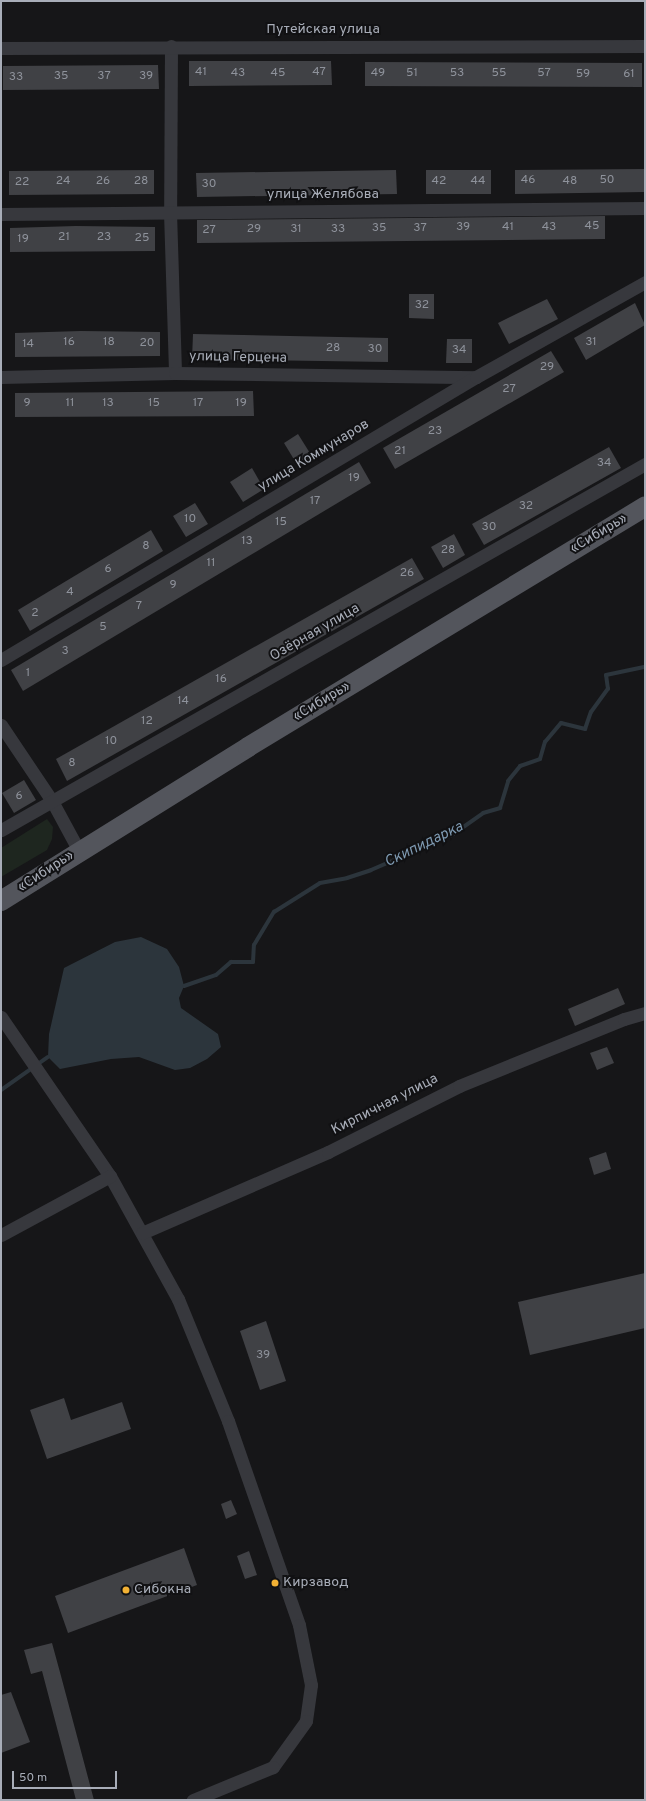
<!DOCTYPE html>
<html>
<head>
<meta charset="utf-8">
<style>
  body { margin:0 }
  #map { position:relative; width:646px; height:1801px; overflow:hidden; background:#161618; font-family:Overpass,sans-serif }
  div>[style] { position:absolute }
  .green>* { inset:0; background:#1e261f }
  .water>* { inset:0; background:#2c353c }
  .stream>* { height:4px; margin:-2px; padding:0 2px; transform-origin:2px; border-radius:2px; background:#2c353c }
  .building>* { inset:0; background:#404145 }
  .minor>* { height:13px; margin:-6.5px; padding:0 6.5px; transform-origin:6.5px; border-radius:6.5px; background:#37383d }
  .primary>* { height:20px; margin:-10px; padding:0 10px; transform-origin:10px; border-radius:10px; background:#53555c }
  .dots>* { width:11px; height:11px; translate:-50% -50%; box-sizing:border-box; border:2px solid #111113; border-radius:50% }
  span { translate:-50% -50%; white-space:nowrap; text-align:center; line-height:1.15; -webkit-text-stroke:4px #111113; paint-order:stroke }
  .number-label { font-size:12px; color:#8e929b }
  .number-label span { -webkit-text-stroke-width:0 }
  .street-label { font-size:14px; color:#a8adb8 }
  .poi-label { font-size:14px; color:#a8adb8 }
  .left { translate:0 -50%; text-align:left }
  .water-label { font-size:15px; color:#7f9bb3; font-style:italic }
  .frame { position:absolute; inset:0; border:2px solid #a8adb8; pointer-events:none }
  .scale { position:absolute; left:12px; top:1771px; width:105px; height:18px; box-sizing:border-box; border:2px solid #a8adb8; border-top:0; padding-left:5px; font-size:12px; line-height:14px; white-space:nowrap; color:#a8adb8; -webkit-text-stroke:3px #111113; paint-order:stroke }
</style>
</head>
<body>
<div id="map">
  <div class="green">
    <i style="clip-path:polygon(47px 819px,53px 827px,52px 839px,47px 850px,1px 877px,1px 848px)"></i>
  </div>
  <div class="water">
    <i style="clip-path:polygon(141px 937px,167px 949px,179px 967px,184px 986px,179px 998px,181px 1008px,218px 1034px,221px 1047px,207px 1059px,190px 1068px,175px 1070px,139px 1057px,111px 1059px,60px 1069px,48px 1057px,49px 1034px,64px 968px,115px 942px)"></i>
  </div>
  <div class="stream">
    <i style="left:184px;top:986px;width:34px;rotate:-19deg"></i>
    <i style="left:216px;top:975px;width:20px;rotate:-41deg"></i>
    <i style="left:231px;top:962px;width:22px"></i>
    <i style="left:253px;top:962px;width:17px;rotate:-87deg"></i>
    <i style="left:254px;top:945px;width:39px;rotate:-59deg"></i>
    <i style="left:274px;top:912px;width:54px;rotate:-32.2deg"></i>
    <i style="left:320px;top:883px;width:27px;rotate:-10deg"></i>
    <i style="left:347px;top:878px;width:25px;rotate:-18deg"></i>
    <i style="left:371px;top:870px;width:88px;rotate:-23.4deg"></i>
    <i style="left:452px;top:835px;width:38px;rotate:-35deg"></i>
    <i style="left:483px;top:813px;width:18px;rotate:-16deg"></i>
    <i style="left:500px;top:808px;width:28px;rotate:-73deg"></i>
    <i style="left:508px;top:781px;width:19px;rotate:-51deg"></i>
    <i style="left:520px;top:766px;width:21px;rotate:-19deg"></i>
    <i style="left:540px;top:759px;width:18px;rotate:-74deg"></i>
    <i style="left:545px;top:742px;width:25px;rotate:-50deg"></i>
    <i style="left:561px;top:723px;width:25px;rotate:14deg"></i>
    <i style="left:585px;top:729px;width:18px;rotate:-71deg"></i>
    <i style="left:591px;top:712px;width:29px;rotate:-54deg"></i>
    <i style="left:608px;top:689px;width:14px;rotate:-98deg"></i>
    <i style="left:606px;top:675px;width:40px;rotate:-12deg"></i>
    <i style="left:1px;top:1090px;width:57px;rotate:-35.1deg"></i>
  </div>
  <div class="building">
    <i style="clip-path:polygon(189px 61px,331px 61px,332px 85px,189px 86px)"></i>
    <i style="clip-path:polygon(365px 62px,642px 63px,642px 87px,365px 86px)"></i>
    <i style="clip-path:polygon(158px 65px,159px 89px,3px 90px,3px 66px)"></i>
    <i style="clip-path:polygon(645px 169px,645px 192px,515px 194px,515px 170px)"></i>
    <i style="clip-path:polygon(154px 170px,154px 194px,9px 195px,9px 171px)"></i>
    <i style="clip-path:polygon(396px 170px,397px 194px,197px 197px,196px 173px)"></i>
    <i style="clip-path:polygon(426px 170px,491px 170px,491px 194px,426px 194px)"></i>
    <i style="clip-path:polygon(605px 216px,605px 239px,197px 243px,197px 220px)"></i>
    <i style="clip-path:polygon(76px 226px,155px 227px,155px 251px,10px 252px,10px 228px)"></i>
    <i style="clip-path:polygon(409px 294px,434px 294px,434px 319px,409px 318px)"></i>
    <i style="clip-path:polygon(547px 299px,558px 319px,509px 344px,498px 323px)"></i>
    <i style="clip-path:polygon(635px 303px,645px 325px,586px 360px,574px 338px)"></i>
    <i style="clip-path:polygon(81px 331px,160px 332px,160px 356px,15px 357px,15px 333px)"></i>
    <i style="clip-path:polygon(193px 334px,388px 338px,388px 362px,192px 359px)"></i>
    <i style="clip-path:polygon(447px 339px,472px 339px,472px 363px,446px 363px)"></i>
    <i style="clip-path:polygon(551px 351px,564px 372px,395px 469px,383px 448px)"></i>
    <i style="clip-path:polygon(253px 391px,254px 416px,15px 417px,15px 393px)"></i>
    <i style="clip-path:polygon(298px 434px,313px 458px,298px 466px,284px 443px)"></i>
    <i style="clip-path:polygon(609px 447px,621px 468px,484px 545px,472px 524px)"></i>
    <i style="clip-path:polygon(359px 462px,371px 483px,23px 691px,11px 670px)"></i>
    <i style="clip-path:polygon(252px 468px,264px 489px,243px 502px,230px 482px)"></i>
    <i style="clip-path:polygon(195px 503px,208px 524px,186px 537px,173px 516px)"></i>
    <i style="clip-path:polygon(151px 530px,163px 551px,30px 631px,18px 610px)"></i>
    <i style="clip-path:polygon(454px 534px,465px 555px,443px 568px,431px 547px)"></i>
    <i style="clip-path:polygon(412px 558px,424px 579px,67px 781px,56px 759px)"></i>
    <i style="clip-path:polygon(24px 780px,36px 800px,14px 813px,2px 793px)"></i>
    <i style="clip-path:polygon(618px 988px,625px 1004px,575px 1026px,568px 1009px)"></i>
    <i style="clip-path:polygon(607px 1047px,614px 1063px,597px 1070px,590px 1053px)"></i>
    <i style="clip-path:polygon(606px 1152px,611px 1169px,594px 1175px,589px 1158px)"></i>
    <i style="clip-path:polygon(645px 1273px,645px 1328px,530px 1355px,518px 1302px)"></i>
    <i style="clip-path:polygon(266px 1321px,286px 1381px,260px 1390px,240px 1331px)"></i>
    <i style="clip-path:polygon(64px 1398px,71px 1420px,122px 1402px,131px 1429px,47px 1459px,30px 1410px)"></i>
    <i style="clip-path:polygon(231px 1500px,237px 1514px,226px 1519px,221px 1504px)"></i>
    <i style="clip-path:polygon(184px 1548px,197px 1585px,68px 1633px,55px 1596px)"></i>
    <i style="clip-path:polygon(249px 1551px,257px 1575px,245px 1579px,237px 1556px)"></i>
    <i style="clip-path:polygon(52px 1643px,61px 1676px,94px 1800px,76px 1800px,42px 1671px,31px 1674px,24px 1650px)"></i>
    <i style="clip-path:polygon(11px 1692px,30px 1742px,1px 1753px,1px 1695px)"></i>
  </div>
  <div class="minor">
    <i style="left:171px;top:46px;width:166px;rotate:90.3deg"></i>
    <i style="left:170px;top:212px;width:161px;rotate:88.2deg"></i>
    <i style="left:1px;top:48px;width:644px;rotate:-0.18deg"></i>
    <i style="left:1px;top:214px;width:644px;rotate:-0.53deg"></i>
    <i style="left:1px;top:377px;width:174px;rotate:-1.3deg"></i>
    <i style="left:175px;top:373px;width:301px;rotate:0.8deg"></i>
    <i style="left:1px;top:660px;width:553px;rotate:-30.79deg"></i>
    <i style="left:476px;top:377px;width:194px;rotate:-29.3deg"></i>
    <i style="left:1px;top:725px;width:92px;rotate:56.1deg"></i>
    <i style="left:52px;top:801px;width:57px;rotate:61.6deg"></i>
    <i style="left:1px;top:830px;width:741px;rotate:-29.61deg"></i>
    <i style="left:1px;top:1017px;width:193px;rotate:55.6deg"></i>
    <i style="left:110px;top:1176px;width:141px;rotate:61.1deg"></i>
    <i style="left:178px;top:1299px;width:132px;rotate:67.7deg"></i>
    <i style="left:228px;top:1421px;width:216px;rotate:70.8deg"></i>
    <i style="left:299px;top:1625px;width:61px;rotate:78.7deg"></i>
    <i style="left:311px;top:1685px;width:36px;rotate:98deg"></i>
    <i style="left:306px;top:1721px;width:57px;rotate:125.7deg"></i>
    <i style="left:273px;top:1767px;width:87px;rotate:157.6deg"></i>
    <i style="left:142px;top:1233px;width:203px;rotate:-23.5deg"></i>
    <i style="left:328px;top:1152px;width:147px;rotate:-26.7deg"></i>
    <i style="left:459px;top:1086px;width:178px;rotate:-22.1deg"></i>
    <i style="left:624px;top:1019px;width:22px;rotate:-16deg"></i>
    <i style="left:1px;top:1235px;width:124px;rotate:-28.4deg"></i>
  </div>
  <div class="primary">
    <i style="left:1px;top:901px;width:291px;rotate:-31.9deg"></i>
    <i style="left:248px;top:747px;width:464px;rotate:-31.2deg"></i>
  </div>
  <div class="dots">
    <i style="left:275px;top:1583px;background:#f2b134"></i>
    <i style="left:126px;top:1590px;background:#f2b134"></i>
  </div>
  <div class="number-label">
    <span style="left:201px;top:73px">41</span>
    <span style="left:319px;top:73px">47</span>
    <span style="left:238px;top:74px">43</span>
    <span style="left:278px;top:74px">45</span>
    <span style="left:378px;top:74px">49</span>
    <span style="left:412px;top:74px">51</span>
    <span style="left:457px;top:74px">53</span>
    <span style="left:499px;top:74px">55</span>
    <span style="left:544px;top:74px">57</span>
    <span style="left:583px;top:75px">59</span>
    <span style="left:629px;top:75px">61</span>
    <span style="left:61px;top:77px">35</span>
    <span style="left:104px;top:77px">37</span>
    <span style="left:146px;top:77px">39</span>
    <span style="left:16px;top:78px">33</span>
    <span style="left:528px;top:181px">46</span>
    <span style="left:607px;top:181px">50</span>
    <span style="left:63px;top:182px">24</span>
    <span style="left:103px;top:182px">26</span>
    <span style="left:141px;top:182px">28</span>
    <span style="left:439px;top:182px">42</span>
    <span style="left:478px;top:182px">44</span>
    <span style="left:570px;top:182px">48</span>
    <span style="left:22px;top:183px">22</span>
    <span style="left:209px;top:185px">30</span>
    <span style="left:592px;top:227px">45</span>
    <span style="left:463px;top:228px">39</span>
    <span style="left:508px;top:228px">41</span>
    <span style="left:549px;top:228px">43</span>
    <span style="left:379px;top:229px">35</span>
    <span style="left:420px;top:229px">37</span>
    <span style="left:254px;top:230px">29</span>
    <span style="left:296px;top:230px">31</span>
    <span style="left:338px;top:230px">33</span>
    <span style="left:209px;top:231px">27</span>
    <span style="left:64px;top:238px">21</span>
    <span style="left:104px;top:238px">23</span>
    <span style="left:142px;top:239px">25</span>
    <span style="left:23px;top:240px">19</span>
    <span style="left:422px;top:306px">32</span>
    <span style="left:69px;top:343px">16</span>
    <span style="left:109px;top:343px">18</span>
    <span style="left:591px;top:343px">31</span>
    <span style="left:147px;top:344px">20</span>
    <span style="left:28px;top:345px">14</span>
    <span style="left:333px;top:349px">28</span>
    <span style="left:375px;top:350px">30</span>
    <span style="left:459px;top:351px">34</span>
    <span style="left:547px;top:368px">29</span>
    <span style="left:509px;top:390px">27</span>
    <span style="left:27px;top:404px">9</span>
    <span style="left:70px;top:404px">11</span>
    <span style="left:108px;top:404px">13</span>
    <span style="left:154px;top:404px">15</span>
    <span style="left:198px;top:404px">17</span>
    <span style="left:241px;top:404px">19</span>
    <span style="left:435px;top:432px">23</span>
    <span style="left:400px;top:452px">21</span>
    <span style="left:604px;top:464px">34</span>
    <span style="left:354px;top:479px">19</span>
    <span style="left:315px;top:502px">17</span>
    <span style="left:526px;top:507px">32</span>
    <span style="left:190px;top:520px">10</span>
    <span style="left:281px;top:523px">15</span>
    <span style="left:489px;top:528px">30</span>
    <span style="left:247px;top:542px">13</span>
    <span style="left:146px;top:547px">8</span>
    <span style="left:448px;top:551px">28</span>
    <span style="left:211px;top:564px">11</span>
    <span style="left:108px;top:570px">6</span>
    <span style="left:407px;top:574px">26</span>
    <span style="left:173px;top:586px">9</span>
    <span style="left:70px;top:593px">4</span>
    <span style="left:139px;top:607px">7</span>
    <span style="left:35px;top:614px">2</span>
    <span style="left:103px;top:628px">5</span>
    <span style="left:65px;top:652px">3</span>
    <span style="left:28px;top:674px">1</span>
    <span style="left:221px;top:680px">16</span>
    <span style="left:183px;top:702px">14</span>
    <span style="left:147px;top:722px">12</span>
    <span style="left:111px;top:742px">10</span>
    <span style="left:72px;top:764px">8</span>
    <span style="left:19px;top:797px">6</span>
    <span style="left:263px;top:1356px">39</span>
  </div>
  <div class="street-label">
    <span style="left:323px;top:30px">Путейская улица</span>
    <span style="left:323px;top:195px">улица Желябова</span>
    <span style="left:238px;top:358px;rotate:1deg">улица Герцена</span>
    <span style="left:314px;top:456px;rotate:-31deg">улица Коммунаров</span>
    <span style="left:599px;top:534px;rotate:-31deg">«Сибирь»</span>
    <span style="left:315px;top:633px;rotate:-30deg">Озёрная улица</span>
    <span style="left:322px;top:702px;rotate:-31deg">«Сибирь»</span>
    <span style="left:46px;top:872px;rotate:-33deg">«Сибирь»</span>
    <span style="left:385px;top:1105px;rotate:-27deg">Кирпичная улица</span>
  </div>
  <div class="poi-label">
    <span class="left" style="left:283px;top:1583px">Кирзавод</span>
    <span class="left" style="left:134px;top:1590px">Сибокна</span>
  </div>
  <div class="water-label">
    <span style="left:424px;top:845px;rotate:-26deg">Скипидарка</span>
  </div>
  <div class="frame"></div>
  <div class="scale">50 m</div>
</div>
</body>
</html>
